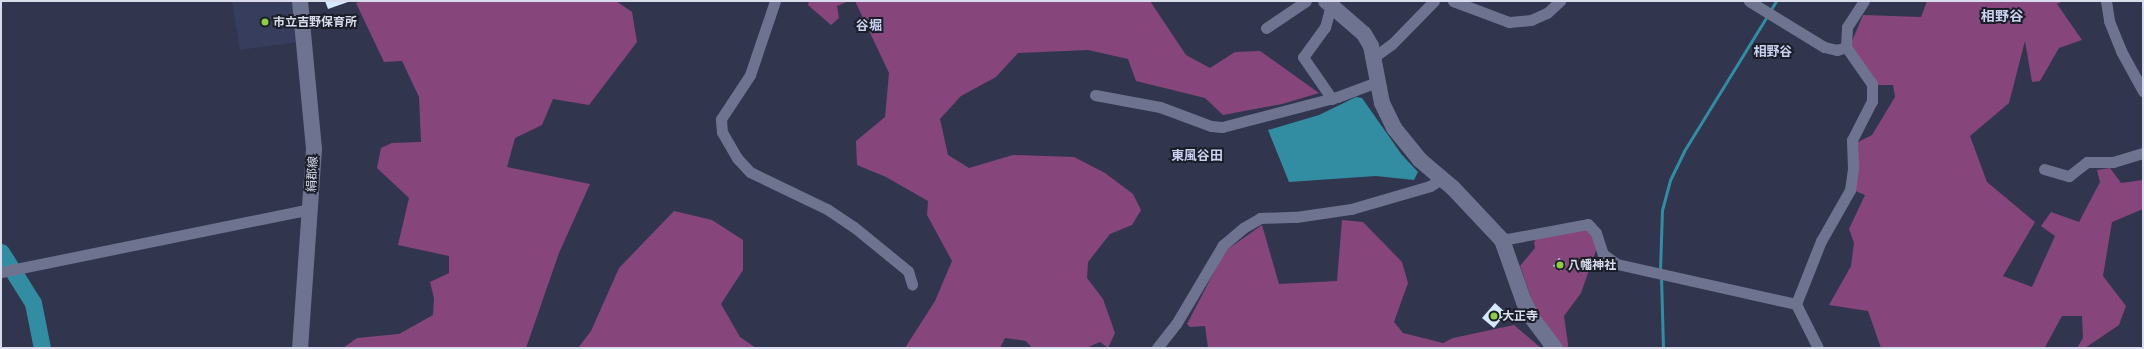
<!DOCTYPE html>
<html>
<head>
<meta charset="utf-8">
<style>
  body { margin:0 }
  #map { position:relative; width:2144px; height:349px; overflow:hidden; background:#31354e; font-family:Barlow,"Noto Sans JP",sans-serif }
  div>[style] { position:absolute }
  .built>* { inset:0; background:#373d5c }
  .forest>* { inset:0; background:#86467c }
  .water>* { inset:0; background:#328da3 }
  .stream>* { height:3px; margin:-1.5px; padding:0 1.5px; transform-origin:1.5px; border-radius:1.5px; background:#328da3 }
  .river>* { height:17px; margin:-8.5px; padding:0 8.5px; transform-origin:8.5px; border-radius:8.5px; background:#328da3 }
  .building>* { inset:0; background:#d5eafe }
  .street>* { height:11px; margin:-5.5px; padding:0 5.5px; transform-origin:5.5px; border-radius:5.5px; background:#6e748f }
  .secondary>* { height:16px; margin:-8px; padding:0 8px; transform-origin:8px; border-radius:8px; background:#6e748f }
  .dots>* { width:11px; height:11px; translate:-50% -50%; box-sizing:border-box; border:2px solid #1b1e29; border-radius:50% }
  span { translate:-50% -50%; white-space:nowrap; text-align:center; line-height:1.15; -webkit-text-stroke:4px #1b1e29; paint-order:stroke }
  .poi-label { font-size:12px; color:#d8dcec; font-weight:700 }
  .left { translate:0 -50%; text-align:left }
  .street-label { font-size:12px; color:#d8dcec }
  .neighbourhood-label { font-size:13px; color:#cbd2f1; font-weight:700 }
  .quarter-label { font-size:14px; color:#cbd2f1; font-weight:700 }
  .frame { position:absolute; inset:0; border:2px solid #d8dcec; pointer-events:none }
</style>
</head>
<body>
<div id="map">
  <div class="built">
    <i style="clip-path:polygon(232px 1px,293px 1px,297px 42px,240px 50px)"></i>
  </div>
  <div class="forest">
    <i style="clip-path:polygon(363px 1px,616px 1px,632px 12px,637px 42px,589px 105px,553px 99px,542px 125px,515px 138px,507px 167px,590px 184px,559px 253px,526px 348px,343px 348px,357px 338px,399px 334px,433px 315px,434px 298px,430px 282px,449px 273px,449px 256px,398px 245px,409px 198px,377px 168px,381px 148px,392px 143px,421px 142px,419px 97px,402px 61px,384px 62px,356px 3px)"></i>
    <i style="clip-path:polygon(809px 1px,849px 1px,837px 6px,839px 18px,831px 25px,808px 5px)"></i>
    <i style="clip-path:polygon(855px 1px,1150px 1px,1186px 55px,1210px 68px,1235px 52px,1260px 51px,1319px 93px,1282px 104px,1223px 115px,1205px 98px,1136px 81px,1128px 59px,1088px 50px,1018px 53px,996px 77px,961px 96px,940px 119px,948px 155px,969px 168px,1013px 155px,1074px 157px,1105px 173px,1133px 194px,1141px 210px,1132px 225px,1110px 234px,1088px 262px,1087px 278px,1103px 299px,1115px 333px,1108px 348px,1100px 342px,1086px 348px,1032px 348px,1026px 341px,1005px 338px,1000px 348px,905px 348px,935px 301px,952px 261px,927px 215px,928px 201px,886px 177px,857px 165px,856px 141px,885px 117px,889px 73px)"></i>
    <i style="clip-path:polygon(1927px 1px,2063px 1px,2057px 4px,2082px 40px,2059px 48px,2040px 81px,2032px 82px,2025px 41px,2009px 103px,1970px 136px,1987px 182px,2035px 222px,2003px 276px,2032px 287px,2055px 236px,2041px 226px,2051px 212px,2079px 222px,2100px 182px,2097px 170px,2110px 168px,2121px 183px,2143px 180px,2143px 209px,2112px 222px,2103px 276px,2126px 306px,2119px 325px,2085px 348px,2077px 348px,2083px 338px,2082px 316px,2062px 316px,2045px 347px,2048px 348px,1881px 348px,1868px 311px,1829px 305px,1851px 266px,1854px 243px,1849px 229px,1865px 195px,1853px 190px,1854px 144px,1872px 135px,1895px 97px,1893px 85px,1876px 85px,1850px 46px,1863px 15px,1921px 17px)"></i>
    <i style="clip-path:polygon(674px 211px,712px 220px,743px 240px,743px 270px,721px 304px,740px 337px,756px 348px,578px 348px,591px 331px,619px 268px)"></i>
    <i style="clip-path:polygon(1342px 220px,1363px 222px,1402px 262px,1408px 283px,1394px 322px,1403px 333px,1443px 343px,1453px 338px,1514px 325px,1541px 348px,1208px 348px,1205px 326px,1190px 327px,1187px 324px,1225px 251px,1262px 225px,1279px 284px,1337px 281px)"></i>
    <i style="clip-path:polygon(1584px 228px,1592px 233px,1598px 245px,1581px 293px,1564px 316px,1568px 344px,1568px 348px,1562px 348px,1536px 312px,1520px 266px,1535px 248px,1534px 242px,1540px 234px)"></i>
  </div>
  <div class="water">
    <i style="clip-path:polygon(1356px 97px,1362px 98px,1402px 155px,1418px 172px,1414px 180px,1376px 176px,1289px 182px,1268px 130px,1319px 115px)"></i>
  </div>
  <div class="stream">
    <i style="left:1770px;top:11px;width:12px;rotate:-59deg"></i>
    <i style="left:1660px;top:270px;width:60px;rotate:-88.1deg"></i>
    <i style="left:1662px;top:210px;width:31px;rotate:-75deg"></i>
    <i style="left:1670px;top:180px;width:32px;rotate:-64deg"></i>
    <i style="left:1684px;top:151px;width:158px;rotate:-58.4deg"></i>
    <i style="left:1661px;top:276px;width:72px;rotate:88.4deg"></i>
  </div>
  <div class="river">
    <i style="left:1px;top:252px;width:60px;rotate:57.9deg"></i>
    <i style="left:33px;top:303px;width:46px;rotate:78.7deg"></i>
  </div>
  <div class="building">
    <i style="clip-path:polygon(325px 1px,348px 1px,348px 2px,328px 9px)"></i>
    <i style="clip-path:polygon(1559px 258px,1566px 264px,1561px 271px,1553px 266px)"></i>
    <i style="clip-path:polygon(1495px 303px,1506px 313px,1494px 328px,1482px 318px)"></i>
  </div>
  <div class="street">
    <i style="left:775px;top:1px;width:78px;rotate:108.7deg"></i>
    <i style="left:750px;top:75px;width:53px;rotate:123.4deg"></i>
    <i style="left:721px;top:119px;width:13px;rotate:86deg"></i>
    <i style="left:722px;top:132px;width:30px;rotate:60deg"></i>
    <i style="left:737px;top:158px;width:19px;rotate:47deg"></i>
    <i style="left:750px;top:172px;width:85px;rotate:25.7deg"></i>
    <i style="left:827px;top:209px;width:32px;rotate:34deg"></i>
    <i style="left:854px;top:227px;width:70px;rotate:39.2deg"></i>
    <i style="left:908px;top:271px;width:14px;rotate:73deg"></i>
    <i style="left:1453px;top:1px;width:60px;rotate:20.6deg"></i>
    <i style="left:1509px;top:22px;width:22px;rotate:-5deg"></i>
    <i style="left:1531px;top:20px;width:17px;rotate:-24deg"></i>
    <i style="left:1547px;top:13px;width:18px;rotate:-43deg"></i>
    <i style="left:1749px;top:1px;width:88px;rotate:31.5deg"></i>
    <i style="left:1824px;top:47px;width:13px;rotate:13deg"></i>
    <i style="left:1837px;top:50px;width:9px;rotate:-18deg"></i>
    <i style="left:2106px;top:1px;width:20px;rotate:81deg"></i>
    <i style="left:2109px;top:21px;width:32px;rotate:68deg"></i>
    <i style="left:2121px;top:51px;width:46px;rotate:61.2deg"></i>
    <i style="left:1331px;top:5px;width:23px;rotate:105deg"></i>
    <i style="left:1325px;top:27px;width:37px;rotate:126deg"></i>
    <i style="left:1303px;top:57px;width:51px;rotate:55.4deg"></i>
    <i style="left:1266px;top:28px;width:48px;rotate:-34deg"></i>
    <i style="left:1374px;top:57px;width:22px;rotate:-36deg"></i>
    <i style="left:1392px;top:44px;width:60px;rotate:-45.7deg"></i>
    <i style="left:1095px;top:95px;width:66px;rotate:10.5deg"></i>
    <i style="left:1160px;top:107px;width:54px;rotate:20.4deg"></i>
    <i style="left:1211px;top:126px;width:11px;rotate:5deg"></i>
    <i style="left:1222px;top:127px;width:119px;rotate:-14.6deg"></i>
    <i style="left:1337px;top:97px;width:43px;rotate:-20.6deg"></i>
    <i style="left:2044px;top:169px;width:26px;rotate:16deg"></i>
    <i style="left:2069px;top:176px;width:23px;rotate:-38deg"></i>
    <i style="left:2087px;top:162px;width:26px"></i>
    <i style="left:2113px;top:162px;width:31px;rotate:-17deg"></i>
    <i style="left:1502px;top:240px;width:87px;rotate:-10.5deg"></i>
    <i style="left:1588px;top:224px;width:12px;rotate:48deg"></i>
    <i style="left:1596px;top:233px;width:22px;rotate:72deg"></i>
    <i style="left:1603px;top:254px;width:17px;rotate:36deg"></i>
    <i style="left:1617px;top:264px;width:183px;rotate:12.6deg"></i>
    <i style="left:1px;top:272px;width:316px;rotate:-11.5deg"></i>
    <i style="left:1157px;top:348px;width:31px;rotate:-52deg"></i>
    <i style="left:1176px;top:324px;width:92px;rotate:-59.3deg"></i>
    <i style="left:1223px;top:245px;width:26px;rotate:-40deg"></i>
    <i style="left:1243px;top:228px;width:20px;rotate:-30deg"></i>
    <i style="left:1260px;top:218px;width:36px;rotate:-2deg"></i>
    <i style="left:1296px;top:217px;width:56px;rotate:-8.3deg"></i>
    <i style="left:1351px;top:209px;width:82px;rotate:-16.2deg"></i>
    <i style="left:1430px;top:186px;width:13px;rotate:-32deg"></i>
    <i style="left:1818px;top:348px;width:49px;rotate:-116.6deg"></i>
    <i style="left:1796px;top:304px;width:68px;rotate:-68.4deg"></i>
    <i style="left:1821px;top:241px;width:59px;rotate:-60.4deg"></i>
    <i style="left:1850px;top:190px;width:21px;rotate:-82deg"></i>
    <i style="left:1853px;top:169px;width:29px;rotate:-92deg"></i>
    <i style="left:1852px;top:140px;width:44px;rotate:-62.9deg"></i>
    <i style="left:1872px;top:101px;width:17px;rotate:-90deg"></i>
    <i style="left:1872px;top:84px;width:45px;rotate:-125.1deg"></i>
    <i style="left:1846px;top:47px;width:20px;rotate:-87deg"></i>
    <i style="left:1847px;top:27px;width:31px;rotate:-57deg"></i>
  </div>
  <div class="secondary">
    <i style="left:300px;top:1px;width:149px;rotate:84.6deg"></i>
    <i style="left:314px;top:149px;width:199px;rotate:94deg"></i>
    <i style="left:1326px;top:1px;width:50px;rotate:41deg"></i>
    <i style="left:1364px;top:34px;width:14px;rotate:60deg"></i>
    <i style="left:1371px;top:46px;width:58px;rotate:79.1deg"></i>
    <i style="left:1382px;top:103px;width:28px;rotate:64deg"></i>
    <i style="left:1394px;top:128px;width:41px;rotate:50.9deg"></i>
    <i style="left:1420px;top:160px;width:43px;rotate:40.3deg"></i>
    <i style="left:1453px;top:188px;width:71px;rotate:46.7deg"></i>
    <i style="left:1502px;top:240px;width:66px;rotate:70.5deg"></i>
    <i style="left:1524px;top:302px;width:18px;rotate:63deg"></i>
    <i style="left:1532px;top:318px;width:38px;rotate:53deg"></i>
  </div>
  <div class="dots">
    <i style="left:265px;top:22px;background:#8dce44"></i>
    <i style="left:1560px;top:265px;background:#8dce44"></i>
    <i style="left:1494px;top:316px;background:#8dce44"></i>
  </div>
  <div class="poi-label">
    <span class="left" style="left:273px;top:22px">市立吉野保育所</span>
    <span class="left" style="left:1568px;top:265px">八幡神社</span>
    <span class="left" style="left:1502px;top:316px">大正寺</span>
  </div>
  <div class="street-label">
    <span style="left:312px;top:174px;rotate:-87deg">絹郡線</span>
  </div>
  <div class="neighbourhood-label">
    <span style="left:869px;top:25px">谷堀</span>
    <span style="left:1773px;top:51px">相野谷</span>
    <span style="left:1197px;top:155px">東風谷田</span>
  </div>
  <div class="quarter-label">
    <span style="left:2002px;top:16px">相野谷</span>
  </div>
  <div class="frame"></div>
</div>
</body>
</html>
